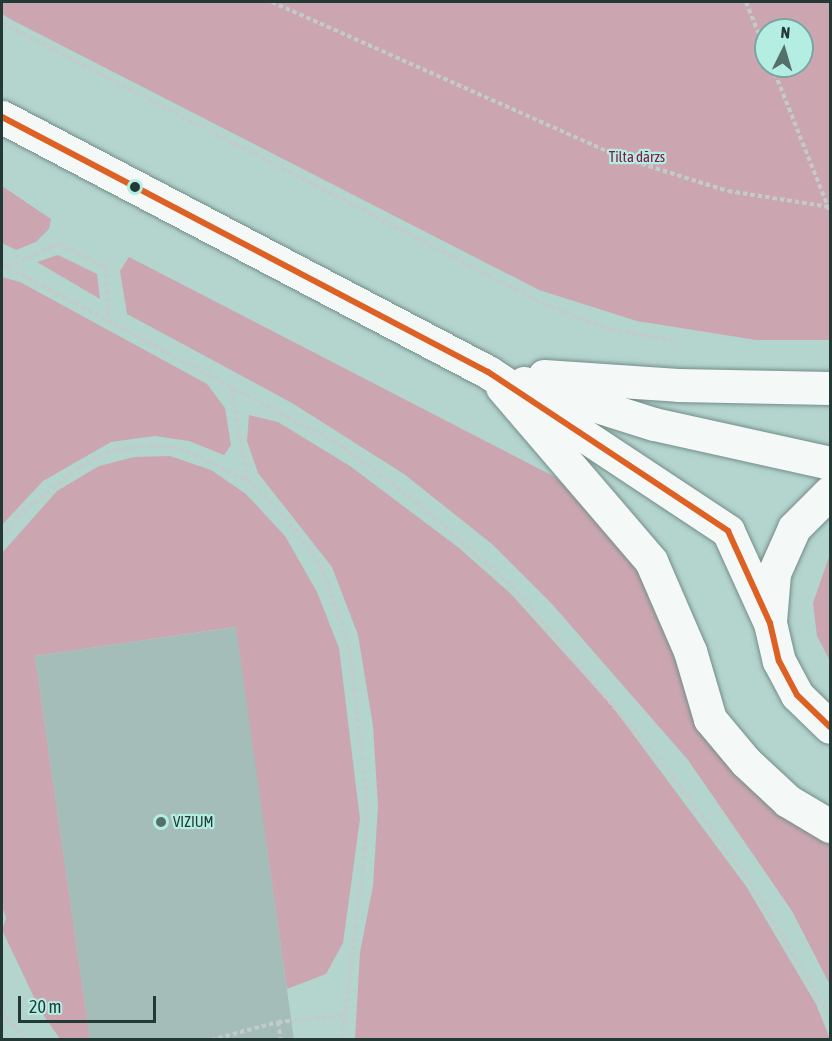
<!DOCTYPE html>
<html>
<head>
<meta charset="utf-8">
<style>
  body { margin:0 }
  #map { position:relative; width:832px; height:1041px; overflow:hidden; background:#b4d4ce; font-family:"Asap Condensed",sans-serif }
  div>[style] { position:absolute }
  .green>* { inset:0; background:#cba6b1 }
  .building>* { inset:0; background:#a4bdb8 }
  .path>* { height:4px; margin-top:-2px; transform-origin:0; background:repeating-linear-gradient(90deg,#c2cbc9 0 4.5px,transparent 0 7.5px) }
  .roads { filter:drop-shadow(0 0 2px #748d89) drop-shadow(0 0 2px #748d89) }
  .primary>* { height:33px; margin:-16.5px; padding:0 16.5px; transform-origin:16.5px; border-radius:16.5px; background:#f4f9f8 }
  .highway>* { height:33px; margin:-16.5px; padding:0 16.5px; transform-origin:16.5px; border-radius:16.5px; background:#f4f9f8 }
  .bus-1>* { height:6px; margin:-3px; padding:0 3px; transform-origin:3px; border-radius:3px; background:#dd6124 }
  .dots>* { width:16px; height:16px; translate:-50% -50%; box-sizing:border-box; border:3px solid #b4eee3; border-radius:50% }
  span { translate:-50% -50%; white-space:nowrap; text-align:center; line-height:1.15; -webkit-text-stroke:4.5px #b4eee3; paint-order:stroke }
  .park-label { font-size:15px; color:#881745 }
  .poi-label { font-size:15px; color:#223936 }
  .left { translate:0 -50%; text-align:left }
  .frame { position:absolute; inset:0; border:3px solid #223936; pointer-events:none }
  .north { position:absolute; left:754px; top:18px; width:60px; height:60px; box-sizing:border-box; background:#b4eee3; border:2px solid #7aa69e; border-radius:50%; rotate:5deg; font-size:16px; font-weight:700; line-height:24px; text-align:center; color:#223936 }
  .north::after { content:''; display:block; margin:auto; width:21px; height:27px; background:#556f6b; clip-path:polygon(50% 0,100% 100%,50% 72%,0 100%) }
  .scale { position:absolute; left:18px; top:996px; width:138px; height:27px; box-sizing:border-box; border:3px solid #223936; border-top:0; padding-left:8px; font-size:18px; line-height:21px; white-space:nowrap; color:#223936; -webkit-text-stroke:4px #b4eee3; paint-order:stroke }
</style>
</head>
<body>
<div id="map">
  <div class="green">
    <i style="clip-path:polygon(evenodd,2px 2px,830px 2px,830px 340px,756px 340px,637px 321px,539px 290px,10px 19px,2px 14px,2px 2px,766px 30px,802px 30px,802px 66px,766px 66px,766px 30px)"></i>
    <i style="clip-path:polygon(2px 186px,51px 219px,49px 229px,36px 242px,16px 250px,2px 243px)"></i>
    <i style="clip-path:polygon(58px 255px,97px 274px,100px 299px,37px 262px)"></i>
    <i style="clip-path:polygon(129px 257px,555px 477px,585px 502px,622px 541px,649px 590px,697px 717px,830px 838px,830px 985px,792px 911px,688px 760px,552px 604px,492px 544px,404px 474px,292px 403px,127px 314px,120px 271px)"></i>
    <i style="clip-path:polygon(2px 277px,20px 282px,207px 384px,225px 408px,231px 445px,224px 455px,189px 441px,155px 436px,111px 442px,43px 481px,2px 525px)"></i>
    <i style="clip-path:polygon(249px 415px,278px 422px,350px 466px,459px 548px,511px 594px,612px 706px,746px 886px,816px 1004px,830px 1039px,355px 1039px,360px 952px,373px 886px,378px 806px,373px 726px,358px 635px,332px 567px,258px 473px,247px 441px)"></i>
    <i style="clip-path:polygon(170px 456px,211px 470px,246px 494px,285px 536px,317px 592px,339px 648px,360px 819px,343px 943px,326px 974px,287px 989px,235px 627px,35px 656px,90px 1039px,60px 1039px,40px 1010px,2px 930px,6px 918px,2px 906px,2px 553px,57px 491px,99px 466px,134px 457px)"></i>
    <i style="clip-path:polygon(830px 554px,830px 661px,817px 636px,813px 603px)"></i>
  </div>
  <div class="building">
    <i style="clip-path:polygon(236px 627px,294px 1040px,90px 1040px,35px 656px)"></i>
  </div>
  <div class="path">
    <i style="left:272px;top:2px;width:381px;rotate:24deg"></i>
    <i style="left:620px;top:157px;width:113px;rotate:17.5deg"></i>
    <i style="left:728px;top:191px;width:103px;rotate:8.9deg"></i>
    <i style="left:746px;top:2px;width:54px;rotate:68.2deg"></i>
    <i style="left:2px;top:23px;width:611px;rotate:27.4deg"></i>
    <i style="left:544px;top:304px;width:71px;rotate:20.7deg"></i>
    <i style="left:610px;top:329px;width:69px;rotate:10deg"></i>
    <i style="left:772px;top:66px;width:157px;rotate:68.3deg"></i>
    <i style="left:2px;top:264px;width:387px;rotate:28.2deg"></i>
    <i style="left:343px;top:447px;width:91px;rotate:37deg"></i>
    <i style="left:416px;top:502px;width:128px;rotate:41.2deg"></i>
    <i style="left:512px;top:586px;width:251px;rotate:49.8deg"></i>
    <i style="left:674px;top:778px;width:127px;rotate:53.9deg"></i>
    <i style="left:749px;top:881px;width:157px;rotate:59deg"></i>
    <i style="left:7px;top:267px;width:56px;rotate:-24.3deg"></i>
    <i style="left:58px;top:244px;width:53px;rotate:25.6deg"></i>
    <i style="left:106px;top:267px;width:55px;rotate:87.9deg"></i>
    <i style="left:231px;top:388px;width:95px;rotate:79.6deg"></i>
    <i style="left:2px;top:537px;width:25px;rotate:-53deg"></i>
    <i style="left:17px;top:517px;width:80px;rotate:-38.9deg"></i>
    <i style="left:79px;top:467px;width:36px;rotate:-27deg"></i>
    <i style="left:111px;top:451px;width:38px;rotate:-9deg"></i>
    <i style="left:149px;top:445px;width:31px;rotate:6deg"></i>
    <i style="left:180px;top:448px;width:76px;rotate:25.9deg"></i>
    <i style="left:248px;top:481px;width:52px;rotate:44.2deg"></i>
    <i style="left:285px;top:517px;width:61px;rotate:53.7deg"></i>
    <i style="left:321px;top:566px;width:90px;rotate:71.2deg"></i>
    <i style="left:350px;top:651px;width:151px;rotate:83.5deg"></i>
    <i style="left:367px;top:801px;width:48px;rotate:92.4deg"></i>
    <i style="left:365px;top:849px;width:192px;rotate:96.9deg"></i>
    <i style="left:2px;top:1003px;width:17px;rotate:90deg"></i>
    <i style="left:2px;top:1013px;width:36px;rotate:48deg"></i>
    <i style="left:278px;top:1022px;width:18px;rotate:81deg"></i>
    <i style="left:211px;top:1040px;width:69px;rotate:-15deg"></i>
    <i style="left:278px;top:1022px;width:66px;rotate:-5.2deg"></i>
  </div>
  <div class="roads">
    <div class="primary">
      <i style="left:502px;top:387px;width:229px;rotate:49.4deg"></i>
      <i style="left:651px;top:561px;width:98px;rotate:66.6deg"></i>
      <i style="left:690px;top:651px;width:71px;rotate:73.6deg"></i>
      <i style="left:710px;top:719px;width:56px;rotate:50.1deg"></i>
      <i style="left:746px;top:762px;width:57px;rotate:42.9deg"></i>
      <i style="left:788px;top:801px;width:49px;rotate:30.8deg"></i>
    </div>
    <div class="highway">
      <i style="left:2px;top:117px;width:549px;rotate:27.69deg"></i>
      <i style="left:488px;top:372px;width:288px;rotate:33.5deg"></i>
      <i style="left:728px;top:531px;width:101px;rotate:65.5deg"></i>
      <i style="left:770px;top:623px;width:39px;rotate:77deg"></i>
      <i style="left:779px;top:661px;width:38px;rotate:62deg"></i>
      <i style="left:797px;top:695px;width:46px;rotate:44.1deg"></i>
      <i style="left:544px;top:376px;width:134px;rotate:3.8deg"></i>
      <i style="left:678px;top:385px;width:152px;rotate:1.1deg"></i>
      <i style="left:524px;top:383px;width:136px;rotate:17.5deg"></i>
      <i style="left:654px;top:424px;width:180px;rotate:12.5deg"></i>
      <i style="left:770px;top:621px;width:48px;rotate:-85.2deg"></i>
      <i style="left:774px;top:573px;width:49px;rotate:-66deg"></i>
      <i style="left:794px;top:528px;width:51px;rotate:-45deg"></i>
    </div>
  </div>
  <div class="bus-1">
    <i style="left:2px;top:117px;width:549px;rotate:27.69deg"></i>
    <i style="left:488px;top:372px;width:288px;rotate:33.5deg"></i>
    <i style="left:728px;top:531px;width:101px;rotate:65.5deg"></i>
    <i style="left:770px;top:623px;width:39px;rotate:77deg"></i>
    <i style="left:779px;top:661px;width:38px;rotate:62deg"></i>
    <i style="left:797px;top:695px;width:46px;rotate:44.1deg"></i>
  </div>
  <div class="dots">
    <i style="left:135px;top:187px;background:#223936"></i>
    <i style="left:161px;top:822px;background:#556f6b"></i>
  </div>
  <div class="park-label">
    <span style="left:637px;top:157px">Tilta dārzs</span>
  </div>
  <div class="poi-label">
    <span class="left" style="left:173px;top:822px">VIZIUM</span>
  </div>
  <div class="frame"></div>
  <div class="north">N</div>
  <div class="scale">20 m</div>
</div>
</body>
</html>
